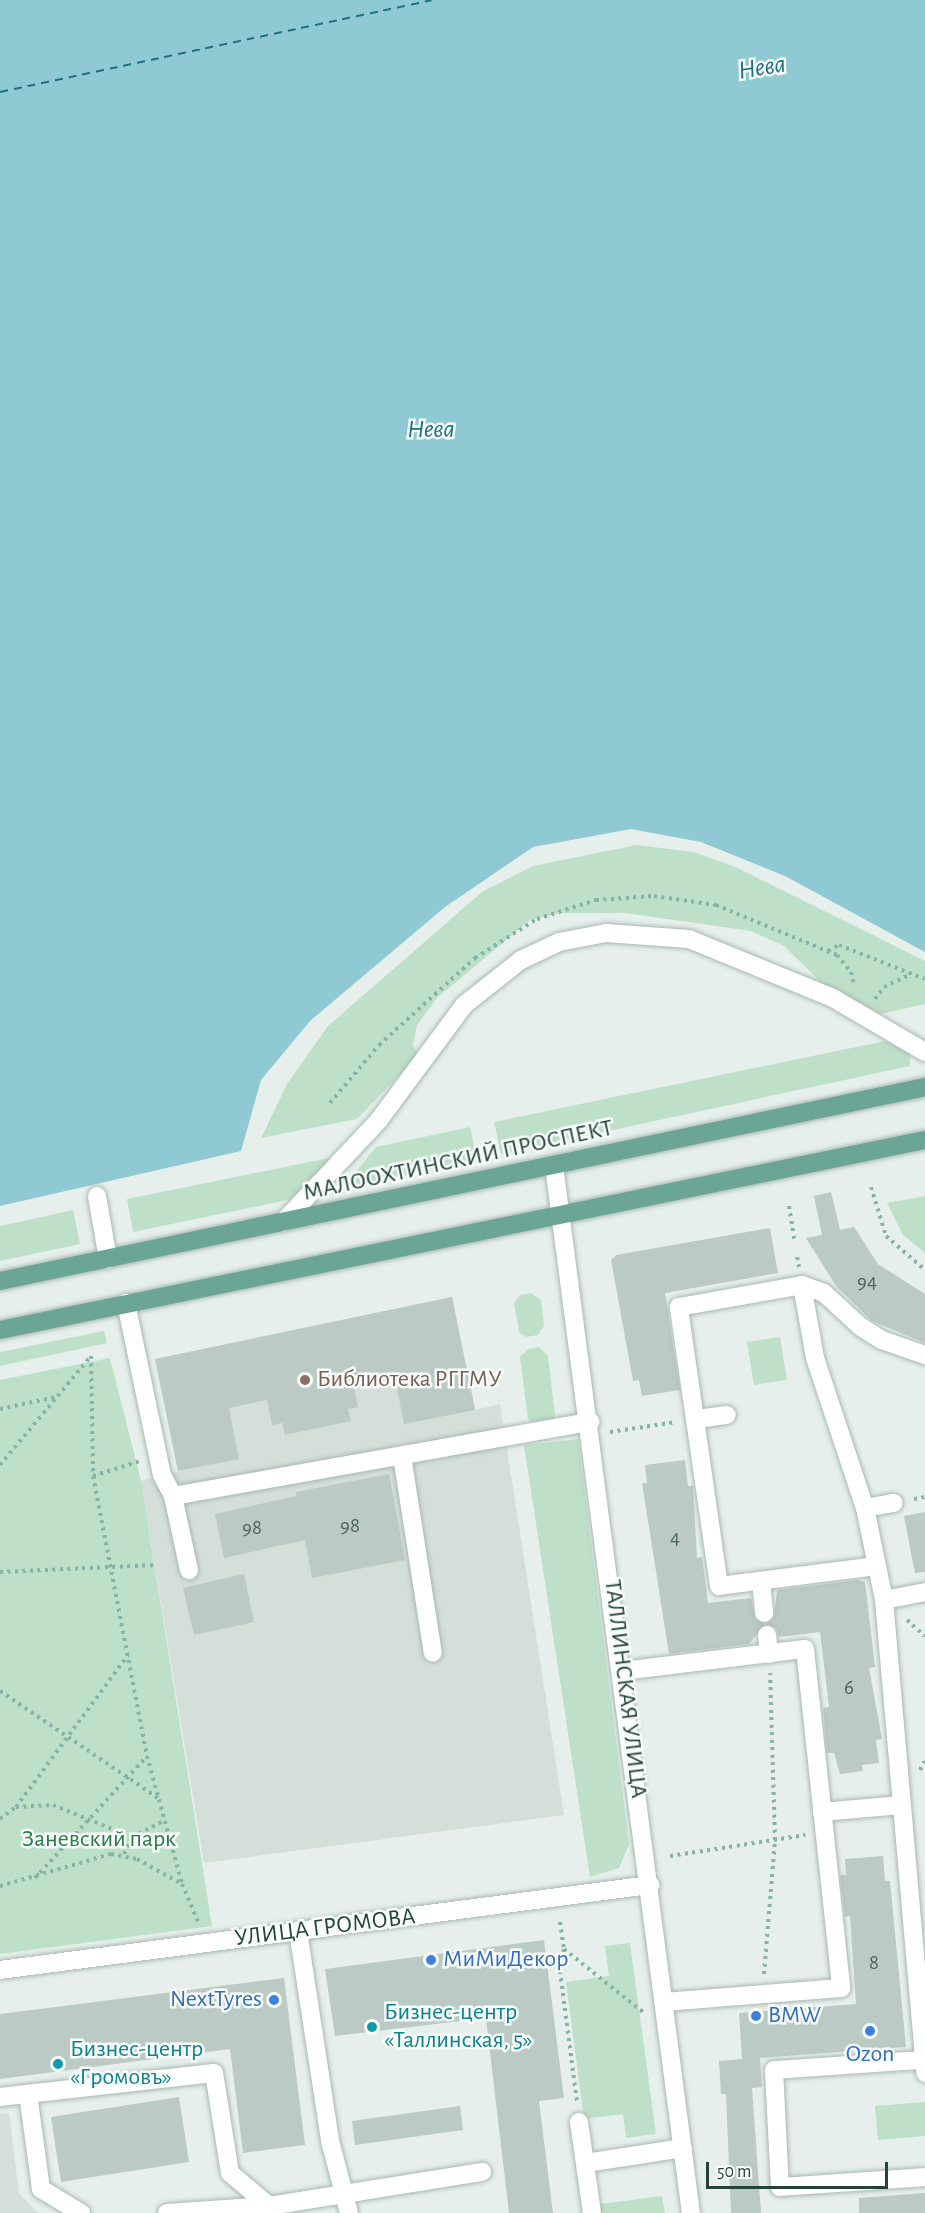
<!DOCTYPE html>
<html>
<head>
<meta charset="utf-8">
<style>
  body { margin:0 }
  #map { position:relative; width:925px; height:2213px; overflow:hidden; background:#e6efeb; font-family:"Alegreya Sans",sans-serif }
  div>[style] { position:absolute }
  .built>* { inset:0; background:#d4dfda }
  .green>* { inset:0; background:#bfe0c8 }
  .water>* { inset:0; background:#8ec9d4 }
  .ferry>* { height:1.5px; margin-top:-0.75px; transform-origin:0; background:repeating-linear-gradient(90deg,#1c6f80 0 8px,transparent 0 14px) }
  .building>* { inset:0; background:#bbcac4 }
  .path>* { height:4px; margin-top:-2px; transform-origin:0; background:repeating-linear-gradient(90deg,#86b3a5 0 3px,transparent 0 7.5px) }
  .roads { filter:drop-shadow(0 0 2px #a8b8b2) drop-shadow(0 0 2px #a8b8b2) }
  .minor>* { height:18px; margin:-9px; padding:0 9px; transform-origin:9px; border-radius:9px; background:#fff }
  .major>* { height:18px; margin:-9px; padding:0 9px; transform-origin:9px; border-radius:9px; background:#6aa596 }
  .dots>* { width:16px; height:16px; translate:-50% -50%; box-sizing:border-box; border:3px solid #f7fbf9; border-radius:50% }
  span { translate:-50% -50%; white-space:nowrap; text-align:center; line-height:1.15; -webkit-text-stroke:5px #f7fbf9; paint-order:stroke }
  .number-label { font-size:21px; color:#4a645c }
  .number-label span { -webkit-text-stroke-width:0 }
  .street-label { font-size:24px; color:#24423a }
  .education-label { font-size:24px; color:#785e54 }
  .left { translate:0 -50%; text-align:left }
  .park-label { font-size:24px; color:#2d7a4b }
  .shop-label { font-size:24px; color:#366cbe }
  .right { translate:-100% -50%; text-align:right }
  .culture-label { font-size:24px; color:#0d838f }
  .water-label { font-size:26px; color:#1c6f80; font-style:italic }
  .scale { position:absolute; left:706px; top:2162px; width:182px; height:27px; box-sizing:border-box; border:3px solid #24423a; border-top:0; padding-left:8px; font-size:18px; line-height:21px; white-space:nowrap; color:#24423a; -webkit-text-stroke:4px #f7fbf9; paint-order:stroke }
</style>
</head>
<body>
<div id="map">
  <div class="built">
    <i style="clip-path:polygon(452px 1297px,475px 1410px,500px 1404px,564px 1815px,204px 1863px,141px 1481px,178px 1471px,155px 1359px)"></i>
    <i style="clip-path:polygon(9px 2113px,19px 2193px,38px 2213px,0 2213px,0 2114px)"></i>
  </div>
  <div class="green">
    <i style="clip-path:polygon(636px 845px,694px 852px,738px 868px,925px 961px,925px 1004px,881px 1014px,824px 985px,784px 946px,751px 931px,625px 913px,561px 913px,530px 920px,437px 998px,417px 1025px,413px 1045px,418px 1056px,357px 1119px,261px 1138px,287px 1084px,328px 1026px,482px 892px,533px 866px)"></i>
    <i style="clip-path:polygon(885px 1041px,910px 1054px,910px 1066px,501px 1154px,494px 1122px)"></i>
    <i style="clip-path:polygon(470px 1127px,477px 1159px,356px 1186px,348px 1181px,376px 1147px)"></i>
    <i style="clip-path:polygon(334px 1157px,292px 1199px,133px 1232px,127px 1199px)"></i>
    <i style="clip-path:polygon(925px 1196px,925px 1253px,903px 1235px,887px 1203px)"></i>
    <i style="clip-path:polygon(73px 1210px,80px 1244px,0 1261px,0 1226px)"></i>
    <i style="clip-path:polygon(531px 1293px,541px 1300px,544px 1326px,538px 1335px,526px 1337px,519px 1332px,514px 1303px,520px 1295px)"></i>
    <i style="clip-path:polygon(104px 1331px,107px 1343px,0 1366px,0 1352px)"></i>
    <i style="clip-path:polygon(780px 1337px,787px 1380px,754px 1385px,747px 1342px)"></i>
    <i style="clip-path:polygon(539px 1347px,548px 1356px,555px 1416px,550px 1423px,536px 1424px,528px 1419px,520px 1357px,528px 1349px)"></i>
    <i style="clip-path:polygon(110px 1358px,141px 1481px,212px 1926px,0 1954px,0 1380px)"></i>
    <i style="clip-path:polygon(578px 1439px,629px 1844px,619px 1868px,590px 1877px,524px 1445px)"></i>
    <i style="clip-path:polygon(630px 1943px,656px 2134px,626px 2138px,623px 2114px,584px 2119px,566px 1982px,609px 1976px,605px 1946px)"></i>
    <i style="clip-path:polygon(925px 2102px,925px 2136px,878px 2140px,875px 2106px)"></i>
    <i style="clip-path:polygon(662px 2196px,665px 2213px,601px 2213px,600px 2204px)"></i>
  </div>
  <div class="water">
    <i style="clip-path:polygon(0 0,925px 0,925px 952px,785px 876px,701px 842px,631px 829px,533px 847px,445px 907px,310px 1021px,261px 1080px,241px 1151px,0 1206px)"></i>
  </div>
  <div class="ferry">
    <i style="left:0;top:92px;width:441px;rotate:-12deg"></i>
  </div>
  <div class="building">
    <i style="clip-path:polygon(831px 1192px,840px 1230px,854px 1227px,878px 1264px,925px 1294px,925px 1343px,872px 1321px,836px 1286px,806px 1238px,822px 1235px,814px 1196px)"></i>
    <i style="clip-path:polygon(770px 1228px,778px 1273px,665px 1293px,680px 1390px,642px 1396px,639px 1380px,633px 1381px,611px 1260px,616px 1255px)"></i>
    <i style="clip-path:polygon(452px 1297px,475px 1410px,404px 1424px,394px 1373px,353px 1382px,358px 1407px,348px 1409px,351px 1421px,285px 1435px,282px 1423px,272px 1425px,267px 1400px,229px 1408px,239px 1459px,178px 1471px,155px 1359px)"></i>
    <i style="clip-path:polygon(685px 1460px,688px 1486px,693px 1486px,697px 1558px,702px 1557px,708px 1603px,751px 1598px,755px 1619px,765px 1624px,749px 1644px,669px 1654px,642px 1483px,647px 1483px,645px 1465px)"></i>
    <i style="clip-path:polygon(389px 1474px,405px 1560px,312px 1578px,305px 1540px,224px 1558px,215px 1514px,296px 1496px,296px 1492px)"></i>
    <i style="clip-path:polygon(925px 1512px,925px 1572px,915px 1573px,904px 1516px)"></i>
    <i style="clip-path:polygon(244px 1574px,254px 1622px,194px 1635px,183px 1588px)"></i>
    <i style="clip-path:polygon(858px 1580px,865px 1582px,875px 1667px,869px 1668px,882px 1739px,876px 1740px,879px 1763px,862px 1765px,863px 1771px,840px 1774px,834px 1753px,827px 1753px,823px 1708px,829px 1707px,820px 1632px,779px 1637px,776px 1628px,766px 1624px,774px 1617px,777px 1590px)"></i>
    <i style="clip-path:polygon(883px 1856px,885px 1881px,890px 1881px,906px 2047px,760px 2058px,762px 2087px,752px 2088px,761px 2213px,731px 2213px,726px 2094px,721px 2094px,719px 2061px,742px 2059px,739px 2013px,856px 2004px,850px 1916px,845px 1917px,840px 1875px,846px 1875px,845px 1859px)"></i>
    <i style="clip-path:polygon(544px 1940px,564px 2098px,539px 2101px,553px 2213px,509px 2213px,486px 2018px,335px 2036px,325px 1969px)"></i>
    <i style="clip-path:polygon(284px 1978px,305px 2145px,243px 2153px,230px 2049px,0 2079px,0 2014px)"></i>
    <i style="clip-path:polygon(179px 2097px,189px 2162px,61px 2182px,51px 2117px)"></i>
    <i style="clip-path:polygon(460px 2106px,463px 2130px,355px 2145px,352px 2121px)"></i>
    <i style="clip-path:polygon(925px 2193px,925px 2213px,859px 2213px,859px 2198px)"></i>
  </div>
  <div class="path">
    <i style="left:828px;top:951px;width:13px;rotate:-29deg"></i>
    <i style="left:839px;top:945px;width:92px;rotate:21.6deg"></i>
    <i style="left:875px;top:999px;width:15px;rotate:-53deg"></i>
    <i style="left:884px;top:987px;width:30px;rotate:-26deg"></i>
    <i style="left:330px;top:1103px;width:76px;rotate:-49.8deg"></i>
    <i style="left:379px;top:1045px;width:130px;rotate:-42.2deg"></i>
    <i style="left:475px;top:958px;width:73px;rotate:-32.2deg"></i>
    <i style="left:537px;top:919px;width:62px;rotate:-17.9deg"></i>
    <i style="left:596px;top:900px;width:58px;rotate:-3.9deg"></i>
    <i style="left:654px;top:896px;width:63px;rotate:8.3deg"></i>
    <i style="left:716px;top:905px;width:131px;rotate:22.5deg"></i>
    <i style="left:837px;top:955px;width:22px;rotate:51deg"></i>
    <i style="left:851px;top:972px;width:14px;rotate:78deg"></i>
    <i style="left:871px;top:1187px;width:51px;rotate:73deg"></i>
    <i style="left:886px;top:1236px;width:52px;rotate:41.1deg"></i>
    <i style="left:789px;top:1206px;width:33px;rotate:81deg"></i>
    <i style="left:797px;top:1257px;width:10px;rotate:79deg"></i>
    <i style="left:91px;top:1356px;width:120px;rotate:89deg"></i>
    <i style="left:93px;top:1476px;width:285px;rotate:79.1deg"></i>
    <i style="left:147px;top:1756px;width:133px;rotate:74.7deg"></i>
    <i style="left:182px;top:1884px;width:43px;rotate:67deg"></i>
    <i style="left:0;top:1409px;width:57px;rotate:-12.1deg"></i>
    <i style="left:610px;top:1432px;width:67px;rotate:-8.6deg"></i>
    <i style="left:0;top:1465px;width:142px;rotate:-50.1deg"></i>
    <i style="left:93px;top:1476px;width:49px;rotate:-17.7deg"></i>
    <i style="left:914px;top:1499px;width:11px;rotate:-10deg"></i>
    <i style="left:0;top:1572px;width:155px;rotate:-2.6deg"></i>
    <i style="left:907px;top:1620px;width:24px;rotate:42deg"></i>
    <i style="left:0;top:1691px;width:191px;rotate:34.1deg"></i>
    <i style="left:920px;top:1770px;width:10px;rotate:-61deg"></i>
    <i style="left:16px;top:1807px;width:37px;rotate:-3deg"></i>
    <i style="left:53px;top:1805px;width:85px;rotate:22.1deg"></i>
    <i style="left:132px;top:1837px;width:37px;rotate:-27deg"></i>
    <i style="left:0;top:1819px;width:20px;rotate:-37deg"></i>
    <i style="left:16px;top:1807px;width:189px;rotate:-53.6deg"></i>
    <i style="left:124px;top:1854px;width:19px;rotate:-65deg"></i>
    <i style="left:670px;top:1856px;width:137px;rotate:-8.8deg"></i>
    <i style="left:35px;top:1878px;width:166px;rotate:-47.4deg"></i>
    <i style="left:0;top:1886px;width:116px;rotate:-16.1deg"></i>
    <i style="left:111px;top:1854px;width:26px;rotate:11deg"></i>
    <i style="left:137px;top:1859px;width:51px;rotate:29.1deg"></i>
    <i style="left:560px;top:1922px;width:27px;rotate:82deg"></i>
    <i style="left:564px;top:1949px;width:22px;rotate:100deg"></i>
    <i style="left:560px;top:1971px;width:132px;rotate:82.6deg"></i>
    <i style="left:564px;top:1949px;width:101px;rotate:38.6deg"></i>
    <i style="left:764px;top:1974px;width:134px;rotate:-85.3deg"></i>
    <i style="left:775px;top:1840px;width:167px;rotate:-91.7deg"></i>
  </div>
  <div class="roads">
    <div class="minor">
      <i style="left:554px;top:1166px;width:1056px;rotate:82.55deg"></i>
      <i style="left:97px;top:1196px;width:64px;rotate:80.1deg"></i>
      <i style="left:283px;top:1222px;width:140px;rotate:-46.7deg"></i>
      <i style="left:379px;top:1120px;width:143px;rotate:-53.5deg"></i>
      <i style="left:464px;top:1005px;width:73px;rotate:-38.3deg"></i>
      <i style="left:521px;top:960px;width:42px;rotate:-25.3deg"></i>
      <i style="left:559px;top:942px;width:48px;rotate:-10.8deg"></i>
      <i style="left:606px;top:933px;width:83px;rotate:4.1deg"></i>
      <i style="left:689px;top:939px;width:156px;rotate:22.3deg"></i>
      <i style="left:833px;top:998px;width:107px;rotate:30.4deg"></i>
      <i style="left:802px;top:1285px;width:74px;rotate:79.9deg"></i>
      <i style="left:815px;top:1358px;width:158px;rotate:71.6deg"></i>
      <i style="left:865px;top:1508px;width:94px;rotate:78.3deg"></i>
      <i style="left:884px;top:1600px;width:475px;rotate:85deg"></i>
      <i style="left:126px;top:1303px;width:176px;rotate:78.2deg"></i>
      <i style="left:162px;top:1475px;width:24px;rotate:62deg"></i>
      <i style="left:173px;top:1496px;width:424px;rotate:-10.1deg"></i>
      <i style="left:698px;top:1419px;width:29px;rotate:-8deg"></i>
      <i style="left:402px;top:1456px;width:199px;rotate:81.1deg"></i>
      <i style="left:173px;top:1496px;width:76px;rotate:77.8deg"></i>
      <i style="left:865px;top:1508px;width:29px;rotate:-10deg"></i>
      <i style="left:877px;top:1566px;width:159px;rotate:172.8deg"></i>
      <i style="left:719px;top:1586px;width:282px;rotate:-98.2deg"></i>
      <i style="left:679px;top:1307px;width:125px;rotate:-10.1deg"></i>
      <i style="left:802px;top:1285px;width:23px;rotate:20deg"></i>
      <i style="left:824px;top:1293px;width:50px;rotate:42.6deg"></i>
      <i style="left:861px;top:1327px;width:25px;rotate:32deg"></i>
      <i style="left:882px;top:1340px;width:46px;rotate:19.2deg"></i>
      <i style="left:761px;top:1582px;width:31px;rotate:84deg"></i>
      <i style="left:884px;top:1600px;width:42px;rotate:-11deg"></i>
      <i style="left:767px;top:1635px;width:19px;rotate:84deg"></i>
      <i style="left:622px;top:1671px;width:184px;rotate:-6.9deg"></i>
      <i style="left:805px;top:1649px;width:341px;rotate:83.9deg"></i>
      <i style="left:841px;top:1988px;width:178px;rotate:175.5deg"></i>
      <i style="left:822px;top:1812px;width:79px;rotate:-5.1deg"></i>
      <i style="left:298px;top:1931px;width:212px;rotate:81.3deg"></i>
      <i style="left:330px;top:2141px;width:74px;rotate:75.2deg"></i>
      <i style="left:0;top:1970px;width:656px;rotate:-7.45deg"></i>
      <i style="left:921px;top:2060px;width:147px;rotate:176.1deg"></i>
      <i style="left:774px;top:2070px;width:117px;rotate:87.1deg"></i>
      <i style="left:780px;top:2187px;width:145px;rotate:-3.9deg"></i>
      <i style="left:28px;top:2094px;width:96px;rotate:82.2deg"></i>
      <i style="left:41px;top:2189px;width:47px;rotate:31deg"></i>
      <i style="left:0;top:2097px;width:215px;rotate:-6.4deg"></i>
      <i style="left:214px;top:2073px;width:101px;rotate:80.9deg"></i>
      <i style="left:230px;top:2173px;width:51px;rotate:40.2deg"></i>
      <i style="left:269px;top:2206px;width:216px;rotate:-9.1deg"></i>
      <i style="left:579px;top:2122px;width:92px;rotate:81.9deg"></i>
      <i style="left:586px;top:2163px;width:98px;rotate:-8.8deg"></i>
      <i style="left:167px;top:2213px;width:102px;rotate:-3.9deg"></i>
    </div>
    <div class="major">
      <i style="left:0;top:1281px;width:945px;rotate:-11.84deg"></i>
      <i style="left:0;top:1330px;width:944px;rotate:-11.61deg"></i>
    </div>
  </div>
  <div class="dots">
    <i style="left:305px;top:1380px;background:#8d6e63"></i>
    <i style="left:431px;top:1960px;background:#3f7fe0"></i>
    <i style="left:274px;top:2000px;background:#3f7fe0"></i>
    <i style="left:756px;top:2016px;background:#3f7fe0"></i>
    <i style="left:372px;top:2027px;background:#0f9aa8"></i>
    <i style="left:870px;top:2031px;background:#3f7fe0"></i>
    <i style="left:58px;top:2064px;background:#0f9aa8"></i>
  </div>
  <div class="number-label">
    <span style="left:867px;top:1282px">94</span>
    <span style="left:350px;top:1526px">98</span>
    <span style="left:252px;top:1528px">98</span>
    <span style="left:675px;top:1538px">4</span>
    <span style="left:849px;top:1688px">6</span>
    <span style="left:874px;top:1963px">8</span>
  </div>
  <div class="street-label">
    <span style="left:458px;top:1161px;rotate:-12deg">МАЛООХТИНСКИЙ ПРОСПЕКТ</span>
    <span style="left:625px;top:1689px;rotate:83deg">ТАЛЛИНСКАЯ УЛИЦА</span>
    <span style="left:325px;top:1928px;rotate:-7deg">УЛИЦА ГРОМОВА</span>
  </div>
  <div class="education-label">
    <span class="left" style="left:317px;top:1380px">Библиотека РГГМУ</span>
  </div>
  <div class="park-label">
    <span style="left:99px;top:1840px">Заневский парк</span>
  </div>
  <div class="shop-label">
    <span class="left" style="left:443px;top:1960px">МиМиДекор</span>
    <span class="right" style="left:262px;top:2000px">NextTyres</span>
    <span class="left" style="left:768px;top:2016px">BMW</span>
    <span style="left:870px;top:2055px">Ozon</span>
  </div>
  <div class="culture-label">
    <span class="left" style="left:384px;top:2027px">Бизнес-центр<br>«Таллинская, 5»</span>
    <span class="left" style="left:70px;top:2064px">Бизнес-центр<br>«Громовъ»</span>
  </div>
  <div class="water-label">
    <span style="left:762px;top:68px;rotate:-9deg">Нева</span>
    <span style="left:431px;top:430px">Нева</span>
  </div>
  <div class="scale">50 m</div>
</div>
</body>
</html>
